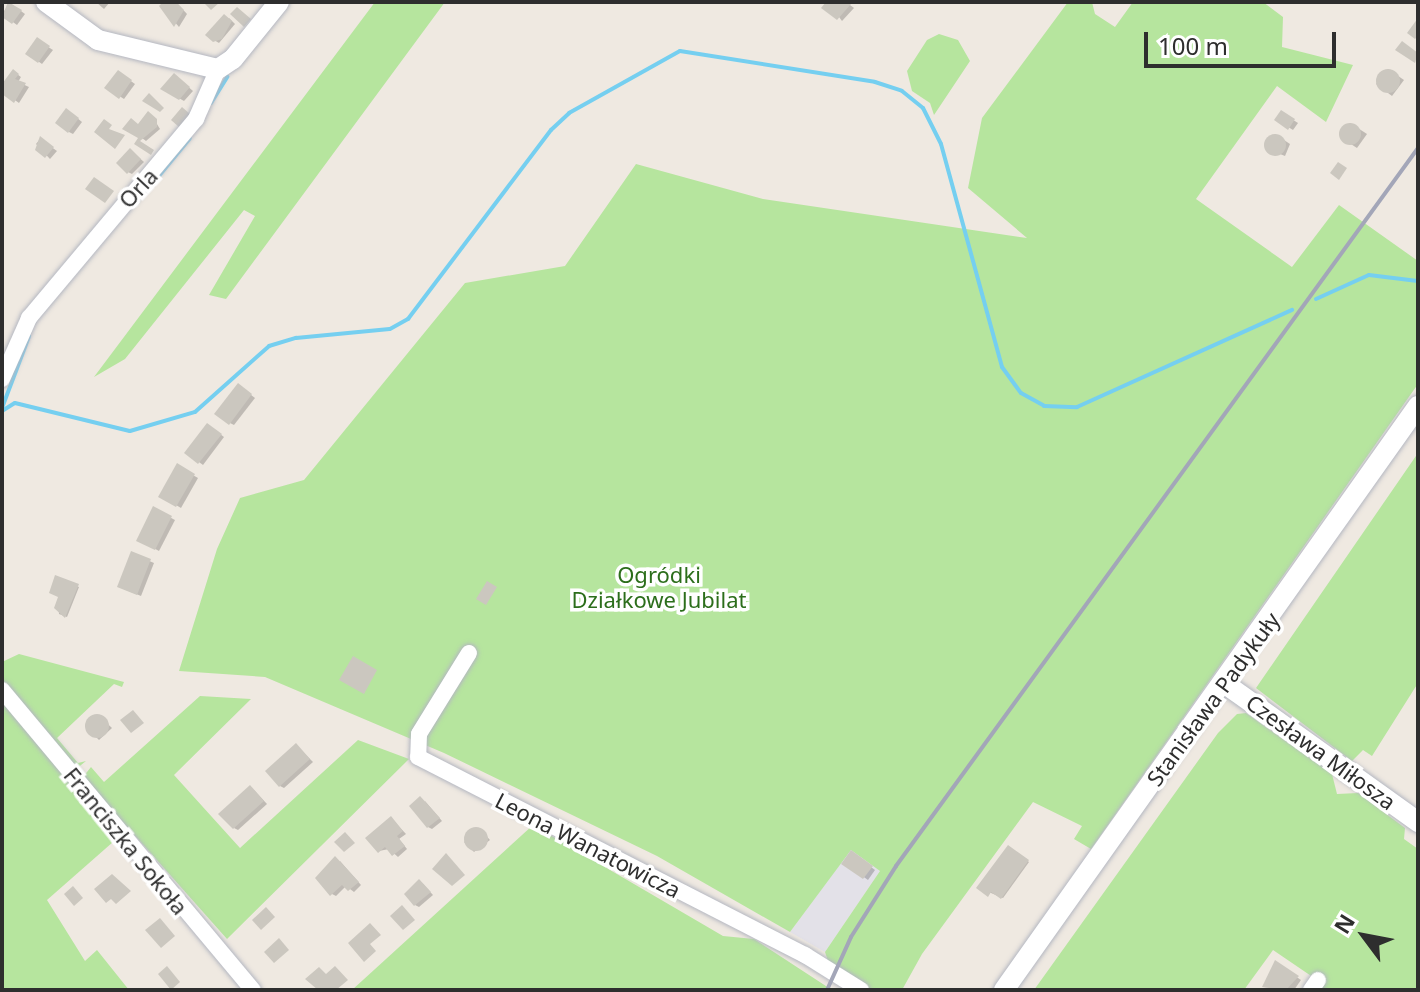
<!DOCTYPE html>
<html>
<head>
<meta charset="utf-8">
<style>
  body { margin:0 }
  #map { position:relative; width:1420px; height:992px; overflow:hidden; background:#efe9e1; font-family:"Noto Sans",sans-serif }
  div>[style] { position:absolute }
  .industrial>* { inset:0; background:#e3e1e8 }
  .green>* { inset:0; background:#b6e59e }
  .shadow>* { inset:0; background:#0003 }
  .stream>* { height:4px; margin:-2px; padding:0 2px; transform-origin:2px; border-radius:2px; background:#75cff0 }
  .building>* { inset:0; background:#cbc7bf }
  .round { border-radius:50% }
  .roads { filter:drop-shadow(0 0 2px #b4b7c1) drop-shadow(0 0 2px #b4b7c1) }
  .minor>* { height:16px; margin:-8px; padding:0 8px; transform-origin:8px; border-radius:8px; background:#fff }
  .tertiary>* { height:20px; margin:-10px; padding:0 10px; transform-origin:10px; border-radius:10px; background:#fff }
  .rail>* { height:4px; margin:-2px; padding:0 2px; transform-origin:2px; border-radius:2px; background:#a3a6b8 }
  span { translate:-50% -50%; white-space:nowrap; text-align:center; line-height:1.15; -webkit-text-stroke:7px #fff; paint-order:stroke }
  .street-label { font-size:22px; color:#2e2e2e }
  .park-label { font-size:22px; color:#2c6e1b }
  .frame { position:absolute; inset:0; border:4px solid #2e2e2e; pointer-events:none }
  .north { position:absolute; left:1324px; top:896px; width:80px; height:80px; -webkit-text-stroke:6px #fff; paint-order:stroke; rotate:302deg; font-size:22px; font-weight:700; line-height:32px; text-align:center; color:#2e2e2e }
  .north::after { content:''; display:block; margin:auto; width:28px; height:36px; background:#2e2e2e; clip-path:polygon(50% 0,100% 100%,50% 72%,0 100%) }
  .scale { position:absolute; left:1144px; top:32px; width:192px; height:36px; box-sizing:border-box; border:4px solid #2e2e2e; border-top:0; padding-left:10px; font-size:24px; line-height:28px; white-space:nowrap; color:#2e2e2e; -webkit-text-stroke:6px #fff; paint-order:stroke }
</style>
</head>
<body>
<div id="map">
  <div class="industrial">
    <i style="clip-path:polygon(851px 849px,880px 871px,825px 952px,790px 932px)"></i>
  </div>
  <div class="green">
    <i style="clip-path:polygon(375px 2px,445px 2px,226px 299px,209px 295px,255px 216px,244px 210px,125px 359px,94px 377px)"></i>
    <i style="clip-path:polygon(1068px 2px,1092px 2px,1095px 14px,1115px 27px,1133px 2px,1263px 2px,1283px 17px,1282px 47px,1353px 65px,1326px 122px,1277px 86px,1196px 199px,1292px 267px,1339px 205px,1418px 261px,1418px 384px,1091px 849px,1074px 839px,1082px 826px,1033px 802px,922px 954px,902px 990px,867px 990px,829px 964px,825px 952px,880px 871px,851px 850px,790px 932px,657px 856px,444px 753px,265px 677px,179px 671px,217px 549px,240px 498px,304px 480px,465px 283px,565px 266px,636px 164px,763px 199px,1027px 238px,968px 188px,982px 118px)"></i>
    <i style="clip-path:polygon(939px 34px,958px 40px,970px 61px,934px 115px,930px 103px,912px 91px,907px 71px,927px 40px)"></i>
    <i style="clip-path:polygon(1418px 453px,1418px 683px,1372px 756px,1363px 750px,1352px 761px,1256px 688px)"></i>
    <i style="clip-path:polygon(19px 654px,124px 682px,122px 687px,114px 684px,57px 738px,78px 763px,86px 761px,76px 769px,2px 680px,2px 662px)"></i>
    <i style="clip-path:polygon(200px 696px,251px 699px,174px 775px,240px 848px,358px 740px,409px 759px,227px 939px,83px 777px,91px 767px,104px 782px)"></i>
    <i style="clip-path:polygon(2px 699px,122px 844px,119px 848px,113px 842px,47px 900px,85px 961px,97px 950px,129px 990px,2px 990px)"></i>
    <i style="clip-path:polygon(1246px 713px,1332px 774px,1337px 794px,1358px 793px,1405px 828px,1404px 839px,1418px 849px,1418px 990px,1315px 990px,1320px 982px,1273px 950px,1244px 990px,1034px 990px,1218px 733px,1237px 714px)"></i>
    <i style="clip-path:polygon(533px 825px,723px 936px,754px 939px,832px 990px,352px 990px)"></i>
  </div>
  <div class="shadow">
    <i style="clip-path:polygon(96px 2px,110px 2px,104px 9px)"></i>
    <i style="clip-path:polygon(166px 2px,176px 2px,187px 14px,179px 27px,161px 6px)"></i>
    <i style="clip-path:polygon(828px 2px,846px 2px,854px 8px,842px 21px)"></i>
    <i style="clip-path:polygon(10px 3px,25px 14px,17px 25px,2px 14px)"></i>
    <i style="clip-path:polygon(229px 18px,235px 24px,219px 43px,214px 40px)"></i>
    <i style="clip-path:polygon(37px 40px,53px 50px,42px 64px,27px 53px)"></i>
    <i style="clip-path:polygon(1388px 69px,1404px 80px,1392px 96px,1376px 84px)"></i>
    <i style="clip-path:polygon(14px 72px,21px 77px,18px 82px,29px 87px,19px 103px,2px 91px)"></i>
    <i style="clip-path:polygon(118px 72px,135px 84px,124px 99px,107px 88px)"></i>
    <i style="clip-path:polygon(178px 78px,193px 91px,184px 101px,163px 89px)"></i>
    <i style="clip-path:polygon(71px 113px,82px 122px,73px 134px,69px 132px)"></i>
    <i style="clip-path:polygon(1282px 113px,1298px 123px,1293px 130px,1277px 120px)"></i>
    <i style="clip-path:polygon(152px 116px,160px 129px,146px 141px,134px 132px)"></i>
    <i style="clip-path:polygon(1350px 123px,1367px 134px,1357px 148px,1340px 137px)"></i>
    <i style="clip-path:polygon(1275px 134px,1290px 144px,1285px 156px,1265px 148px)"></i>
    <i style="clip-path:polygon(40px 139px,57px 151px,50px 159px,36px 144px)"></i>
    <i style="clip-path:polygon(134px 153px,144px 162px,132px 174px,128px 172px)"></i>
    <i style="clip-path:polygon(242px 388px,255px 398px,234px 425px,230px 423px)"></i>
    <i style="clip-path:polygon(212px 428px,224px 437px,203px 465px,187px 453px)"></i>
    <i style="clip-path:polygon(177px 466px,198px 478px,181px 508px,161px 496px)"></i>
    <i style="clip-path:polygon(154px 509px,175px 520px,159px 551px,139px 540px)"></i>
    <i style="clip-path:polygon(133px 554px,154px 563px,141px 596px,124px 589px)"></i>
    <i style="clip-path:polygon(57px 578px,79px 587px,67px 617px,59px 614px)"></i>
    <i style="clip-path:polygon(98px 715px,112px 728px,99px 740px,85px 726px)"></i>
    <i style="clip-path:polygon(296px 745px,313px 762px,284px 788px,280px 786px)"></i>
    <i style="clip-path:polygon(254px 790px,267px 804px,238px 830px,234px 828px)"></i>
    <i style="clip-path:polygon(425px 801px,442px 821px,432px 829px,428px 827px)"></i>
    <i style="clip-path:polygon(392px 819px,406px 834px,399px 839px,407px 849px,398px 857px,389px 849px,379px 851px)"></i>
    <i style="clip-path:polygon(479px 828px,490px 840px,474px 852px,464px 842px)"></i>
    <i style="clip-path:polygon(1008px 847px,1029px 862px,1003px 898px,979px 888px)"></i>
    <i style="clip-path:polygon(852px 853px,875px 870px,868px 880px,844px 863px)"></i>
    <i style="clip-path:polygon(340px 861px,361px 885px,354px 892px,346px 886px,336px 896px,332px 894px)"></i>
    <i style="clip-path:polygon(423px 884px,433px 895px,419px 907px,415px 905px)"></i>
    <i style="clip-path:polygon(1276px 963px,1301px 980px,1294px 990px,1264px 987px)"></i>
  </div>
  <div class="stream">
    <i style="left:211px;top:103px;width:31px;rotate:-58deg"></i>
    <i style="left:158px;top:177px;width:50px;rotate:-50.6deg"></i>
    <i style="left:1316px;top:299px;width:58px;rotate:-24.4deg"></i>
    <i style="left:1369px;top:275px;width:49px;rotate:7deg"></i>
    <i style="left:2px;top:408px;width:77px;rotate:-69.4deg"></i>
    <i style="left:2px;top:411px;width:15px;rotate:-32deg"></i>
    <i style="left:15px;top:403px;width:118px;rotate:13.7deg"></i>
    <i style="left:130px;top:431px;width:68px;rotate:-16.3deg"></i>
    <i style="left:195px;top:412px;width:99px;rotate:-41.7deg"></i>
    <i style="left:269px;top:346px;width:28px;rotate:-17deg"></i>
    <i style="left:296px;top:338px;width:94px;rotate:-5.5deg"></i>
    <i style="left:390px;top:329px;width:21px;rotate:-29deg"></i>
    <i style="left:408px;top:319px;width:237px;rotate:-52.9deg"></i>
    <i style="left:551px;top:130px;width:25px;rotate:-43deg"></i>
    <i style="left:569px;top:113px;width:127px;rotate:-29.2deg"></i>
    <i style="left:680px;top:51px;width:197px;rotate:9deg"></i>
    <i style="left:875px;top:82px;width:28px;rotate:18deg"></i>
    <i style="left:902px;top:91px;width:27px;rotate:39deg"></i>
    <i style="left:923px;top:108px;width:40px;rotate:63.4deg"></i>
    <i style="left:941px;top:144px;width:231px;rotate:74.7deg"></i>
    <i style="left:1002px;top:367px;width:32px;rotate:54deg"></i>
    <i style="left:1021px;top:393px;width:26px;rotate:29deg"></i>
    <i style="left:1044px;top:406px;width:33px;rotate:2deg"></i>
    <i style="left:1077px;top:407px;width:236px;rotate:-24.3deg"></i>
  </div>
  <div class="building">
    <i style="clip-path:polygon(8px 2px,22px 10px,12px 24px,2px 17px)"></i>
    <i style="clip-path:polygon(163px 2px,176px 2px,184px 10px,174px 27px,159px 6px)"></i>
    <i style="clip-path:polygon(203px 2px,220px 2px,211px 10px)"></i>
    <i style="clip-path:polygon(826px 2px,848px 2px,851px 4px,837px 20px,821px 8px)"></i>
    <i style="clip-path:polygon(237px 7px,251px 19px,244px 27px,230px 14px)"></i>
    <i style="clip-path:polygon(224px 14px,232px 21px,222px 39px,213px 42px,205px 35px)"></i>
    <i style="clip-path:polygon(1418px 18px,1418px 36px,1415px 39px,1407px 33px)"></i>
    <i style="clip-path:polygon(37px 37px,50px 46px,38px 63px,25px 54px)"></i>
    <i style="clip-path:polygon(1402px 41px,1418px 53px,1415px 63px,1395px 50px)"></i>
    <i style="clip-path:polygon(13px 69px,19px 74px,15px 79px,26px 83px,14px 103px,2px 94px,2px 84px)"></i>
    <i class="round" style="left:1376px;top:69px;width:24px;height:24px"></i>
    <i style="clip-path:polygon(118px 70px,132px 80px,119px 99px,104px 88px)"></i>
    <i style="clip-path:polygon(174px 73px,190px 87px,179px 100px,160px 89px)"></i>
    <i style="clip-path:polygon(149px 93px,164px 108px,160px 112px,142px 101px)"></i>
    <i style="clip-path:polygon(182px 107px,190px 114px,179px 127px,171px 120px)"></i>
    <i style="clip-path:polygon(66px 108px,79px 118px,68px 133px,55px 123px)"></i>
    <i style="clip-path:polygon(1281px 110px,1295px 119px,1288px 130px,1274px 120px)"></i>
    <i style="clip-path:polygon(148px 111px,157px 119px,157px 127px,140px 141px,154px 150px,151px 155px,134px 144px,138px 138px,122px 129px,131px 118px,138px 124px)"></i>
    <i style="clip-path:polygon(104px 119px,112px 125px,109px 129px,125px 135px,115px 149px,94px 132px)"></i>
    <i class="round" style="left:1339px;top:123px;width:22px;height:22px"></i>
    <i class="round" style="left:1264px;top:134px;width:22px;height:22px"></i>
    <i style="clip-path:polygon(40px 136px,54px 147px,45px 158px,35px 150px)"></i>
    <i style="clip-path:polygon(130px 148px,141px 159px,127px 174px,116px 163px)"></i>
    <i style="clip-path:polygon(1338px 162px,1347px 168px,1339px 180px,1330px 173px)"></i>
    <i style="clip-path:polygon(94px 177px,114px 191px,105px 203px,85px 189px)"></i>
    <i style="clip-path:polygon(238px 383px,252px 394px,229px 425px,214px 414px)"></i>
    <i style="clip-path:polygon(207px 423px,222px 434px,198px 464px,184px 453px)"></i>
    <i style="clip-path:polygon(177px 463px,195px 474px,176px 507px,158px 497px)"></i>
    <i style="clip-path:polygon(153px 506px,172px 516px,155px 550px,136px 541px)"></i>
    <i style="clip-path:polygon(131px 551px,151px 559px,137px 595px,117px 587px)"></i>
    <i style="clip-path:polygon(55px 575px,79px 584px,65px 618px,54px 608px,58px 597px,49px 593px)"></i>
    <i style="clip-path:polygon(487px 581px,497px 587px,486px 605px,476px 599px)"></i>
    <i style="clip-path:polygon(353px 656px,377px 670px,364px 694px,339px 680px)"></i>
    <i style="clip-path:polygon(133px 710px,144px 723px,131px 733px,120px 720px)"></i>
    <i class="round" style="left:85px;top:714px;width:24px;height:24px"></i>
    <i style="clip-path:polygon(296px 743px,310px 759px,279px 787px,265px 771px)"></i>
    <i style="clip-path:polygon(250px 785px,264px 801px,233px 829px,218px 814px)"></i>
    <i style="clip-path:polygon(420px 796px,440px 818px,427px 828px,409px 806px)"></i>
    <i style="clip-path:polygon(391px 816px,403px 831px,397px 836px,405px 846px,392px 856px,385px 847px,378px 853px,365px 838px)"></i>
    <i class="round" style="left:464px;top:827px;width:24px;height:24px"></i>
    <i style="clip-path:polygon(345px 832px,355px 843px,344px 852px,334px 842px)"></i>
    <i style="clip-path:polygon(1008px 845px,1029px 860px,1001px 899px,991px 892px,988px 897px,976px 888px)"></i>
    <i style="clip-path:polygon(851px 850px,873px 866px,863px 879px,841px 864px)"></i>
    <i style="clip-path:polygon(446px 853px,465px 875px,452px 886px,432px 869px)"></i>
    <i style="clip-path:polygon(335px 856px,359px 882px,348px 891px,342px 885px,330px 896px,315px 878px)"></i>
    <i style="clip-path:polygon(112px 874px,131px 891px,116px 904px,111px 899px,106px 903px,94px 889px)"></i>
    <i style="clip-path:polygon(419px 879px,431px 892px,414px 906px,404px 894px)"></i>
    <i style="clip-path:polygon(73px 886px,83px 898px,74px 906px,64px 894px)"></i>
    <i style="clip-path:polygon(402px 905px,415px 920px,403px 930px,390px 916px)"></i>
    <i style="clip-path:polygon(266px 907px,275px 917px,261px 930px,252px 920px)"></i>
    <i style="clip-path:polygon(160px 918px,175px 936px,161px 948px,145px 930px)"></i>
    <i style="clip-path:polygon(370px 923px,381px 935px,370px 944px,376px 951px,364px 962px,348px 943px)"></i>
    <i style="clip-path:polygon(279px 938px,289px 950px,274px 963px,264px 952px)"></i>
    <i style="clip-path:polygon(1275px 960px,1299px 976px,1286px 990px,1262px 987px)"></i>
    <i style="clip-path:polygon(167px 966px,180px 982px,171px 990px,158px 974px)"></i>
    <i style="clip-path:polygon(335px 966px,348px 980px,336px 990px,318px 990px,305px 979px,319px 967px,326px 974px)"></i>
  </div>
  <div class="roads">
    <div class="minor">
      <i style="left:2px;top:379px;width:67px;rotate:-66.1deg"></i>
      <i style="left:29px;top:318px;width:260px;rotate:-50deg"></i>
      <i style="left:196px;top:119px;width:55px;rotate:-66.3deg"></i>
      <i style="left:469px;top:653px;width:95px;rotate:121.7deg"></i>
      <i style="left:419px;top:734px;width:23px;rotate:92deg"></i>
      <i style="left:418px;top:757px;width:435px;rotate:27.1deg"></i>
      <i style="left:805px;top:955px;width:66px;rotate:32deg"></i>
      <i style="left:2px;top:690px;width:391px;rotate:50.1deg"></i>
      <i style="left:1311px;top:990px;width:12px;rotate:-55deg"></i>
    </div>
    <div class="tertiary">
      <i style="left:46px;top:2px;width:64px;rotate:36.2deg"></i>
      <i style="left:98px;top:40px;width:123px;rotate:13.6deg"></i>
      <i style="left:218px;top:69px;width:18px;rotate:-34deg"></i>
      <i style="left:233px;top:59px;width:73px;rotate:-51.1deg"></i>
      <i style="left:1224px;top:683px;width:239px;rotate:35.6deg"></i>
      <i style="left:1004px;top:990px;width:716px;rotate:-54.67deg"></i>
    </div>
  </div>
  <div class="rail">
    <i style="left:827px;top:990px;width:58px;rotate:-65.6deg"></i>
    <i style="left:851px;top:937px;width:84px;rotate:-57.6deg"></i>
    <i style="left:896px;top:866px;width:888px;rotate:-53.98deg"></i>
  </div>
  <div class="street-label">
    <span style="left:138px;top:188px;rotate:-47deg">Orla</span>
    <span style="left:1213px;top:699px;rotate:-54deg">Stanisława Padykuły</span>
    <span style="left:1321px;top:752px;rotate:36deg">Czesława Miłosza</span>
    <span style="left:126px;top:841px;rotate:51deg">Franciszka Sokoła</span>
    <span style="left:588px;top:845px;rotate:27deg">Leona Wanatowicza</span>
  </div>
  <div class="park-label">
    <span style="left:659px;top:587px">Ogródki<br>Działkowe Jubilat</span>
  </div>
  <div class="frame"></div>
  <div class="north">N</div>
  <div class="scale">100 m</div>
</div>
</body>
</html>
